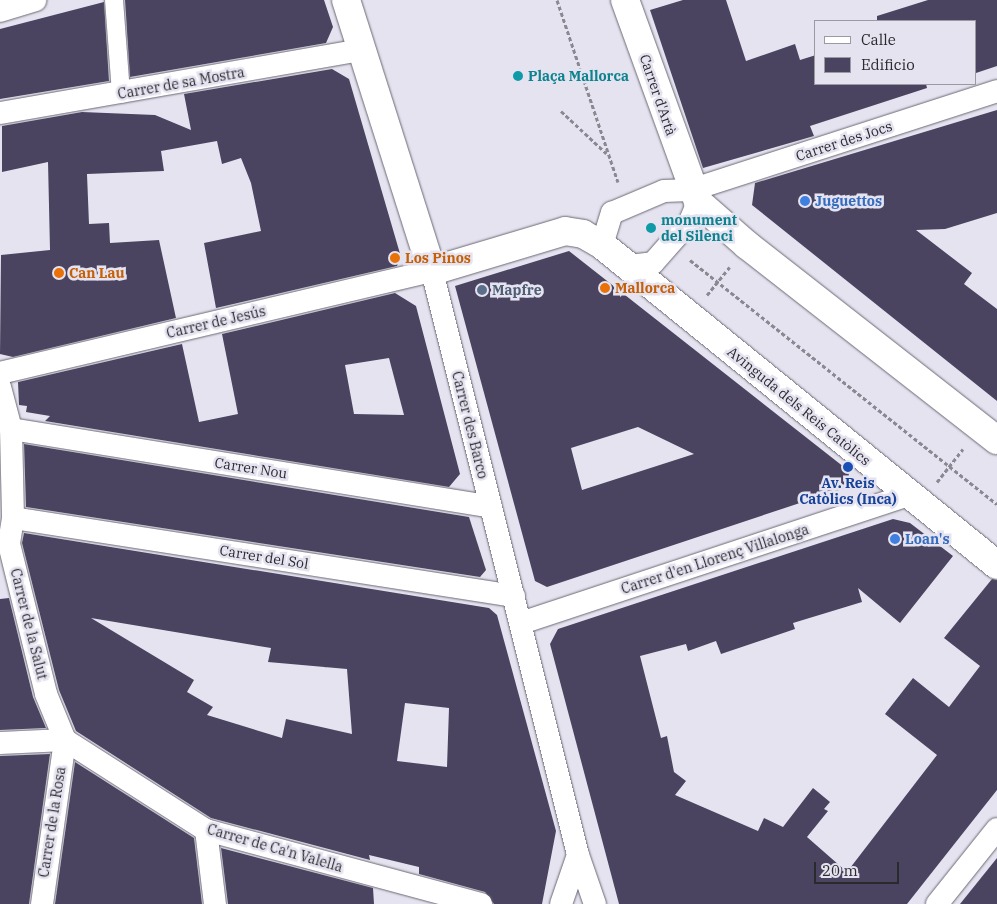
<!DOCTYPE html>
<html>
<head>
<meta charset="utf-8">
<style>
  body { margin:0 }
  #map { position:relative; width:997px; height:904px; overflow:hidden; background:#e6e3f0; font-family:"IBM Plex Serif",serif }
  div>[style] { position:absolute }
  .building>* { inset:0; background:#4a4461 }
  .path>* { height:3px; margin-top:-1.5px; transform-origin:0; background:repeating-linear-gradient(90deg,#8a8891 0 4px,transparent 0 6.5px) }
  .roads { filter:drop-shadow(0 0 1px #6a6873) drop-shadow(0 0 1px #6a6873) }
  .pedestrian>* { height:18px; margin:-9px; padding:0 9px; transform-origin:9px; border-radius:9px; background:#fff }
  .minor>* { height:22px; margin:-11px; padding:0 11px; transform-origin:11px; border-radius:11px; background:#fff }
  .secondary>* { height:28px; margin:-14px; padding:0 14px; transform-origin:14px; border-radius:14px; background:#fff }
  .dots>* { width:14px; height:14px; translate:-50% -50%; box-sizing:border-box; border:2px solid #e6e3f0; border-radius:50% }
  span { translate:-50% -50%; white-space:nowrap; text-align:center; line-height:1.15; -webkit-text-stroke:5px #e6e3f0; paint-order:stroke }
  .culture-label { font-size:14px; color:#0d838f; font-weight:700 }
  .left { translate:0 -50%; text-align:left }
  .street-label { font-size:14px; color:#2a292e }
  .shop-label { font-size:14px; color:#366cbe; font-weight:700 }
  .food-label { font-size:14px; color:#c56008; font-weight:700 }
  .service-label { font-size:14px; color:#4e5e75; font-weight:700 }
  .transit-label { font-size:14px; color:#164399; font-weight:700 }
  .legend { position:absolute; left:814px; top:20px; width:162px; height:65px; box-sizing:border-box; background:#e6e3f0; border:1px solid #9b99a2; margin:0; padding:6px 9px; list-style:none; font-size:15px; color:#2a292e }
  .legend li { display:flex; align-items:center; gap:10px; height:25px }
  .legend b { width:25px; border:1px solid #9b99a2 }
  .scale { position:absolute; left:814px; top:862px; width:85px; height:22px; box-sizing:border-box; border:2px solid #2a292e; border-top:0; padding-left:6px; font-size:15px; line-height:18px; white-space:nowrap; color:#2a292e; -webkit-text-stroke:4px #e6e3f0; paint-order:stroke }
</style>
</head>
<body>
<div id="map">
  <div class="building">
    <i style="clip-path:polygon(125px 0,324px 0,333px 27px,326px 43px,130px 77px)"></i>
    <i style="clip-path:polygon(683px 0,726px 0,746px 61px,795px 44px,800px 60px,816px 55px,816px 84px,926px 84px,927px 88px,810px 126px,814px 136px,703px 168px,650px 10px)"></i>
    <i style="clip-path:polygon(928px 0,997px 0,997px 66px,976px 73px,976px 21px,877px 21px,877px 16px)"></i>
    <i style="clip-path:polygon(104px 2px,109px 81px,0 99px,0 29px)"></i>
    <i style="clip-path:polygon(332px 69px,349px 79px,401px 257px,397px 266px,216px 308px,204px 243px,261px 231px,251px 183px,241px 158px,222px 164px,217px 141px,161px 151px,164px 171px,87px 174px,89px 224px,109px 223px,110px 243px,159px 240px,176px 318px,13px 357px,0 354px,1px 255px,50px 250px,48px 162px,2px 172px,2px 126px,82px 112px,155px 115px,191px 130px,184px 94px)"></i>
    <i style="clip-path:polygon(997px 110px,997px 213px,945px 229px,916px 230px,972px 273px,964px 284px,997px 309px,997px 401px,752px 205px,755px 183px)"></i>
    <i style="clip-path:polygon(evenodd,569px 251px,849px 471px,848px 487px,547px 587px,535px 581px,455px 286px,569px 251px,638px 427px,694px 454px,582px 490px,571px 448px,638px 427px)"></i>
    <i style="clip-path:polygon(evenodd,395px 293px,416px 306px,460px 474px,449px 487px,45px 421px,50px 416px,26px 412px,27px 406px,19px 405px,18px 382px,182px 344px,199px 422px,238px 414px,222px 334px,395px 293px,389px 358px,404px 415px,354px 414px,345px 365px,389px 358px)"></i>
    <i style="clip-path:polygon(24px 444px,469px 517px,486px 570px,480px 577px,26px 507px)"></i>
    <i style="clip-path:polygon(893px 519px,910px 523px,953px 556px,900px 623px,858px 588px,862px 602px,793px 623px,795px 629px,721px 654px,716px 641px,688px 651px,686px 644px,640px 656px,661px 738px,667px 736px,674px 772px,686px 781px,675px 795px,758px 831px,764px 818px,783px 827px,813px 788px,830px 802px,824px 809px,828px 811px,807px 837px,847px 872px,937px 755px,885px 714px,913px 678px,949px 707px,980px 666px,944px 638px,992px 579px,997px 580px,997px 790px,907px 904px,619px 904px,550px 644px,558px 629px)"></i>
    <i style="clip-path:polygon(evenodd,24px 533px,489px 608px,497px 615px,556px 831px,542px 904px,494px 904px,485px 892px,419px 874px,419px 867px,369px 855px,370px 860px,211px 818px,76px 731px,59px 690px,22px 543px,24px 533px,91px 618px,271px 648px,268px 662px,347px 669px,352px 734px,286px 719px,282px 738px,207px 715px,213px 707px,187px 692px,194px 680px,91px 618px,24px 533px,405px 703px,449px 708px,447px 767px,397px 761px,405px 703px)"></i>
    <i style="clip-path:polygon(9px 598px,33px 697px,46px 728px,0 730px,0 599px)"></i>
    <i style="clip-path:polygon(50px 754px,29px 904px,0 904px,0 756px)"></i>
    <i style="clip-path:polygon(75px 762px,194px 838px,202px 904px,55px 904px)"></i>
    <i style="clip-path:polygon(221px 848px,373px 888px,374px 904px,228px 904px)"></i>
    <i style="clip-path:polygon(997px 858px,997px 904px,960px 904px)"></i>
  </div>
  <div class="path">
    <i style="left:557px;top:0;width:192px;rotate:71.5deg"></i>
    <i style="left:561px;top:111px;width:62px;rotate:43deg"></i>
    <i style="left:690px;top:260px;width:392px;rotate:38.5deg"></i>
    <i style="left:707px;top:295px;width:36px;rotate:-51deg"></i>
    <i style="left:937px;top:482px;width:42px;rotate:-51.8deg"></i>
  </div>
  <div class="roads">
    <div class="pedestrian">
      <i style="left:114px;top:0;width:94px;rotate:85.7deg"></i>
    </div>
    <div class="minor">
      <i style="left:0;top:11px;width:37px;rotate:-17deg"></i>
      <i style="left:0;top:113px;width:367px;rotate:-9.9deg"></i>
      <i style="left:602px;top:245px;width:34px;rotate:-73deg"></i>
      <i style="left:612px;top:213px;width:56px;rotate:-22.9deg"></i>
      <i style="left:664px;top:191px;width:27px;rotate:-2deg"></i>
      <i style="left:691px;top:190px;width:322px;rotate:-17.9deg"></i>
      <i style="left:629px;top:266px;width:24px;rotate:-7deg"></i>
      <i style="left:653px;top:263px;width:56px;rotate:-48.6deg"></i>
      <i style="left:690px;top:221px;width:21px;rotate:-67deg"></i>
      <i style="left:0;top:373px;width:444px;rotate:-13.3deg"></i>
      <i style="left:432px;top:271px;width:602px;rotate:75.96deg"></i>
      <i style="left:578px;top:855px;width:52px;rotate:70.9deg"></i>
      <i style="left:0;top:387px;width:43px;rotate:75.3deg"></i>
      <i style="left:11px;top:429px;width:89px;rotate:88.7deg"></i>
      <i style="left:13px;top:518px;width:26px;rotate:99deg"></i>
      <i style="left:9px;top:544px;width:154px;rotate:76.1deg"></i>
      <i style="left:46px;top:694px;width:50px;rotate:67.6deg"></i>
      <i style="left:11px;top:429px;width:486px;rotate:9.2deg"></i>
      <i style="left:13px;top:518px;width:507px;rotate:8.85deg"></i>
      <i style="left:521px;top:623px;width:408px;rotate:-18.3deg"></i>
      <i style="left:0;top:743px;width:65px;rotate:-2.6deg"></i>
      <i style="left:65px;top:740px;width:167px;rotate:32.6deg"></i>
      <i style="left:206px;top:830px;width:285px;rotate:15.1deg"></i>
      <i style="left:206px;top:830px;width:75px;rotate:83.1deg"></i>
      <i style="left:42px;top:904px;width:166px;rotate:-82deg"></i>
      <i style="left:561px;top:904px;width:52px;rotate:-70.9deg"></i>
      <i style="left:937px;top:904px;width:96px;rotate:-51.3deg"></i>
    </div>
    <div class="secondary">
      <i style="left:346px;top:0;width:284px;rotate:72.4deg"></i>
      <i style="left:432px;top:271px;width:139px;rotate:-16.7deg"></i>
      <i style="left:565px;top:231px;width:18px;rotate:9deg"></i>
      <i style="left:583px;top:234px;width:22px;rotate:30deg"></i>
      <i style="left:602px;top:245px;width:508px;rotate:39.01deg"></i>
      <i style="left:625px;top:0;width:215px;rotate:70.1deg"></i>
      <i style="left:698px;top:202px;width:65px;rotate:41.3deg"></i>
      <i style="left:747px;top:245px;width:317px;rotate:38deg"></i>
    </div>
  </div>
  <div class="dots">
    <i style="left:518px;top:76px;background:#0f9aa8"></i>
    <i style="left:805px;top:201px;background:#3f7fe0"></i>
    <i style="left:651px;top:228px;background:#0f9aa8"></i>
    <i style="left:395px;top:258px;background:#e8710a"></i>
    <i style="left:59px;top:273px;background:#e8710a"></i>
    <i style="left:605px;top:288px;background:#e8710a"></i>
    <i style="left:482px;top:290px;background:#5c6f8a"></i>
    <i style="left:848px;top:467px;background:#1a4fb4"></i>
    <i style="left:895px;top:539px;background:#3f7fe0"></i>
  </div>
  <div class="culture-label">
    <span class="left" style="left:528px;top:76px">Plaça Mallorca</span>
    <span class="left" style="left:661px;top:228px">monument<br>del Silenci</span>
  </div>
  <div class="street-label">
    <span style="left:181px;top:83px;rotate:-10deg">Carrer de sa Mostra</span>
    <span style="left:658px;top:95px;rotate:71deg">Carrer d'Artà</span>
    <span style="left:844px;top:141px;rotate:-18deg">Carrer des Jocs</span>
    <span style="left:216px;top:322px;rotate:-13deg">Carrer de Jesús</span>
    <span style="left:799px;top:406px;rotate:39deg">Avinguda dels Reis Catòlics</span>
    <span style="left:470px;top:425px;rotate:76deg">Carrer des Barco</span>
    <span style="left:251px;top:468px;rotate:9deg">Carrer Nou</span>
    <span style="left:264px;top:557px;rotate:9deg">Carrer del Sol</span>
    <span style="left:715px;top:559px;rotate:-18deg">Carrer d'en Llorenç Villalonga</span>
    <span style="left:29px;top:624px;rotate:76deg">Carrer de la Salut</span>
    <span style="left:52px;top:822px;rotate:-81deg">Carrer de la Rosa</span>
    <span style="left:275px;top:848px;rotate:16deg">Carrer de Ca'n Valella</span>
  </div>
  <div class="shop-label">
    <span class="left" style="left:815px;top:201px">Juguettos</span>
    <span class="left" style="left:905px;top:539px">Loan's</span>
  </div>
  <div class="food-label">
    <span class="left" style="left:405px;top:258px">Los Pinos</span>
    <span class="left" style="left:69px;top:273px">Can Lau</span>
    <span class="left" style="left:615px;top:288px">Mallorca</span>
  </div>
  <div class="service-label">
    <span class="left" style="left:492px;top:290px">Mapfre</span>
  </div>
  <div class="transit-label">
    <span style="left:848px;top:491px">Av. Reis<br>Catòlics (Inca)</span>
  </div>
  <ul class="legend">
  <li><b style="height:6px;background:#fff"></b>Calle</li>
  <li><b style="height:14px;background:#4a4461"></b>Edificio</li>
  </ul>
  <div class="scale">20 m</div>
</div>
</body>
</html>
